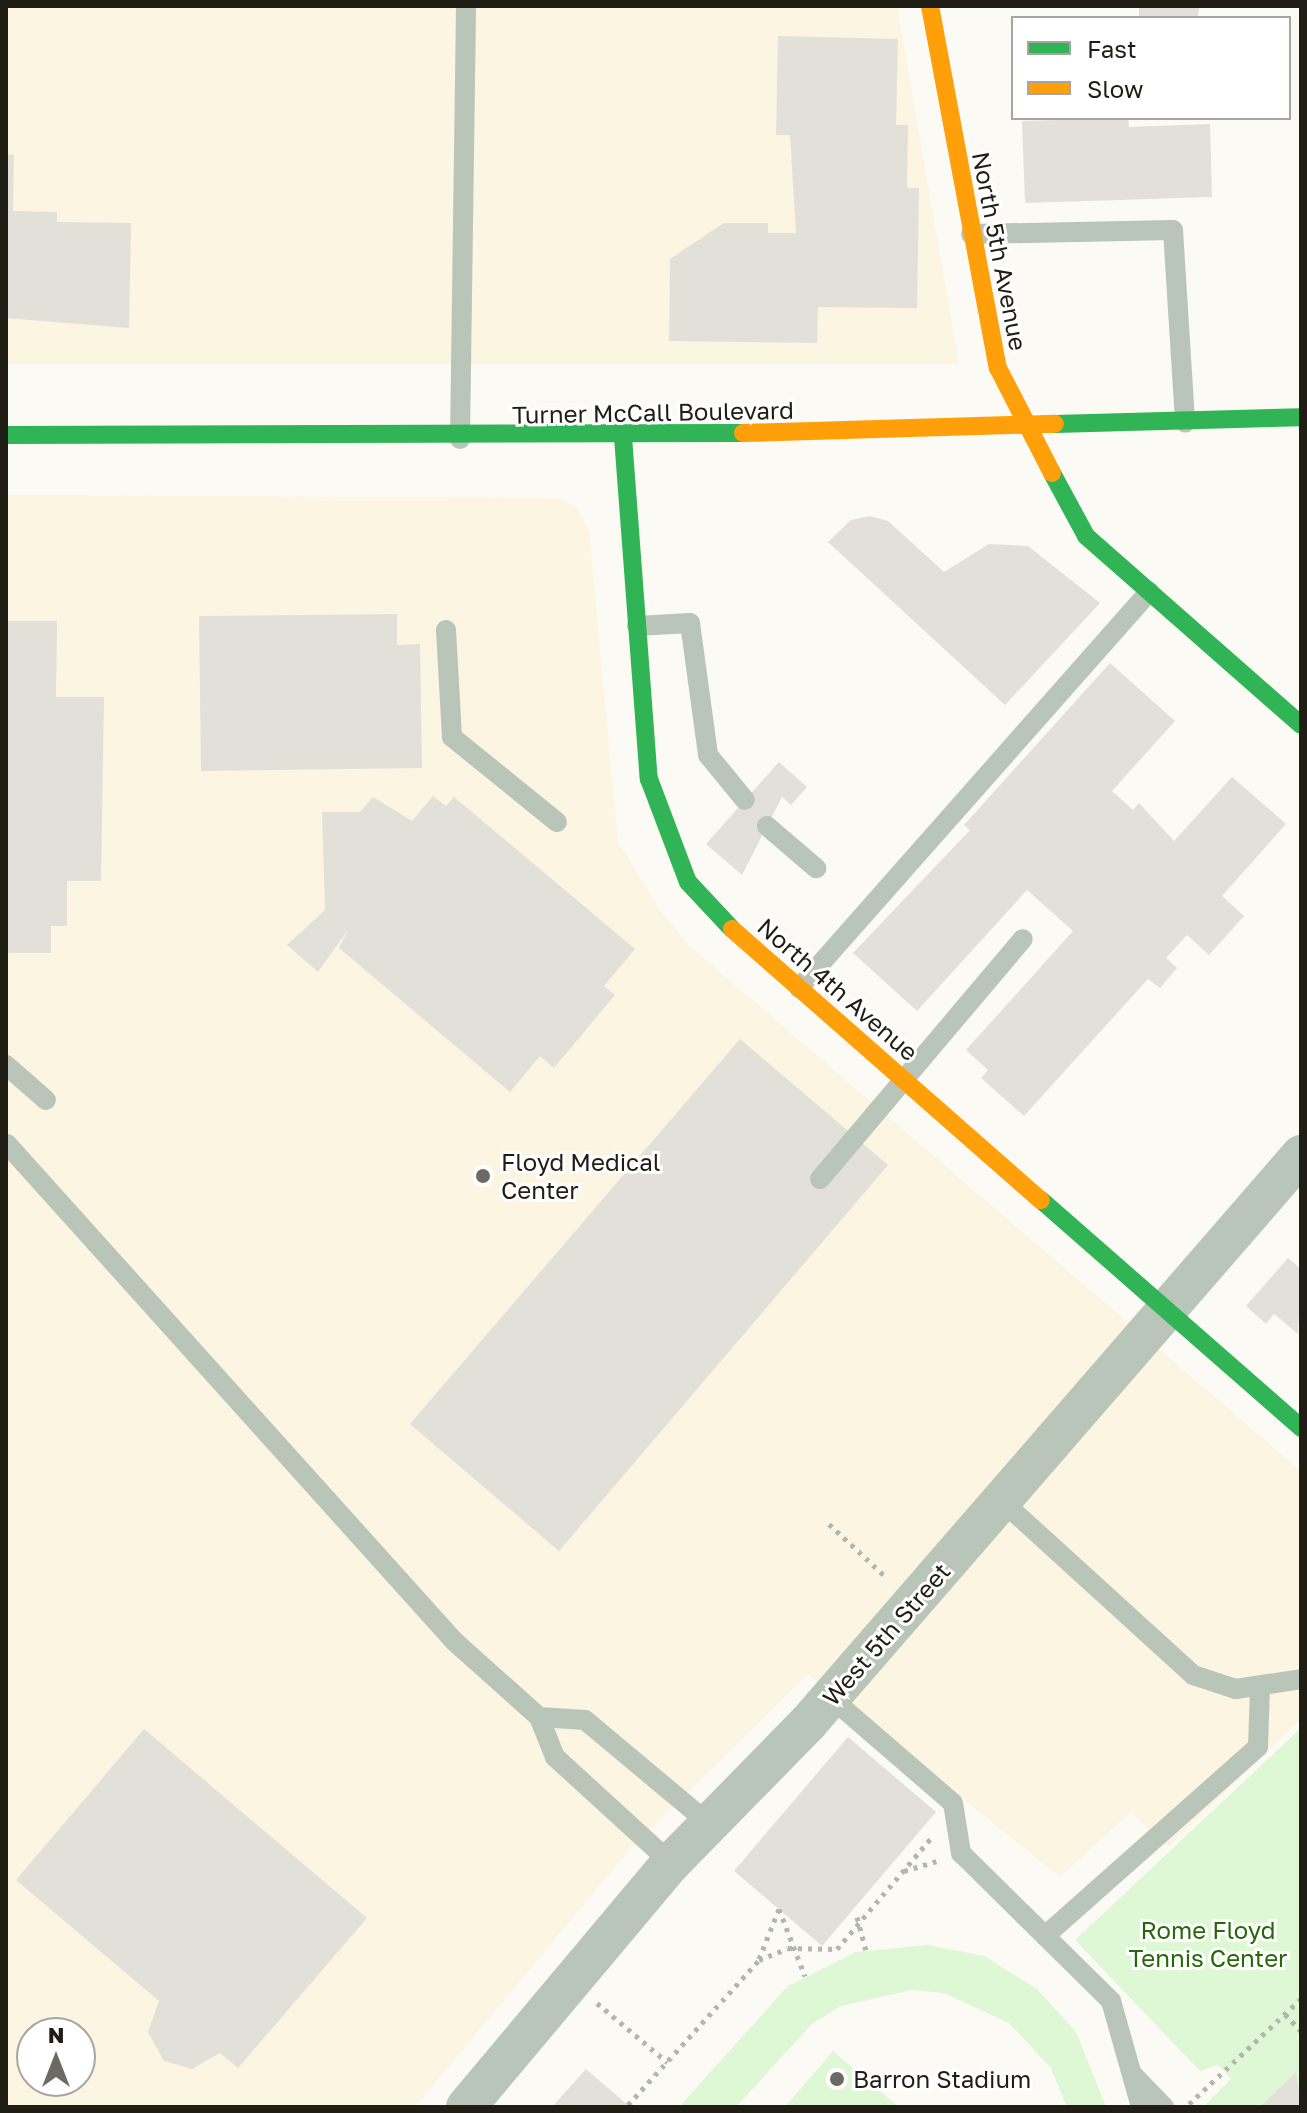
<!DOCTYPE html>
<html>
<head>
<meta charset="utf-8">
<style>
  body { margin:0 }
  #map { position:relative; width:1307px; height:2113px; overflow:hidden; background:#fcfaf5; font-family:"Golos Text",sans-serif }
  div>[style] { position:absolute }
  .built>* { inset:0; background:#fbf5e1 }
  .green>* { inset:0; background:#def7d4 }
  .building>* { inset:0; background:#e2e0d9 }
  .path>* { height:5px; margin-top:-2.5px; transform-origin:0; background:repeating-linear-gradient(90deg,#b0b7ad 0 4px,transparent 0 10px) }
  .lane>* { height:20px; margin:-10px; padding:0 10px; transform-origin:10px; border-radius:10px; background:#b9c5b8 }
  .street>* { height:40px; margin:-20px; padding:0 20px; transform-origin:20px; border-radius:20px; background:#b9c5b8 }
  .fast>* { height:18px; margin:-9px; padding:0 9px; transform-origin:9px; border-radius:9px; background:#30b455 }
  .slow>* { height:18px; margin:-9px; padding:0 9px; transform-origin:9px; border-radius:9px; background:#ff9f0a }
  .dots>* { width:22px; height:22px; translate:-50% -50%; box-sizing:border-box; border:4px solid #fff; border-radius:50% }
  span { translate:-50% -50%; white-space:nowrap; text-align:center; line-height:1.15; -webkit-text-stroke:6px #fff; paint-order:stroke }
  .street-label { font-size:24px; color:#201d15 }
  .poi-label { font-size:24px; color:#201d15 }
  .left { translate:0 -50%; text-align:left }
  .park-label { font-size:24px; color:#276808 }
  .frame { position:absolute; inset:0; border:8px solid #201d15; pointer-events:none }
  .legend { position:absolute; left:1011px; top:16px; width:280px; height:104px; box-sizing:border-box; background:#fff; border:2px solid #a6a5a1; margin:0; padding:10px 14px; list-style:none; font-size:24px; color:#201d15 }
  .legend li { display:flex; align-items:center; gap:16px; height:40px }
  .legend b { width:40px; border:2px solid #a6a5a1 }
  .north { position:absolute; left:16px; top:2017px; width:80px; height:80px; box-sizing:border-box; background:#fff; border:2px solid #a6a5a1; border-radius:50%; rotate:0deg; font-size:22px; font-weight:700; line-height:32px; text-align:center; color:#201d15 }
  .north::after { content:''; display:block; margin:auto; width:28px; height:36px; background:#6d6a63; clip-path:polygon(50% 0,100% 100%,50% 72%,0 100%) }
</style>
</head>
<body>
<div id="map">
  <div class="built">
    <i style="clip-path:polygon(6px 6px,897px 6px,959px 364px,6px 364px)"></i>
    <i style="clip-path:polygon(evenodd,6px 495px,559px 498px,577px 508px,589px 531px,618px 842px,660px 910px,688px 945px,1301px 1471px,1301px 1719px,1168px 1847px,1131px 1812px,1060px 1877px,808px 1674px,630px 1849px,415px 2107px,6px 2107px,6px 495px,32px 2033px,80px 2033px,80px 2081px,32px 2081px,32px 2033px)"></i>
  </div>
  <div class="green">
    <i style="clip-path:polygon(1301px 1728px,1301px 2107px,1203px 2107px,1231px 2079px,1218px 2065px,1200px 2071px,1075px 1940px)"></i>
    <i style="clip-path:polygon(928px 1945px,984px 1956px,1037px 1989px,1076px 2032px,1106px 2107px,1067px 2107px,1051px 2068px,1009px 2023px,944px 1993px,911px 1990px,841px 2006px,812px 2024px,736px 2107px,679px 2107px,788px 1986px,856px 1952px)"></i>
    <i style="clip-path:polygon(833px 2051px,899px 2107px,785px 2107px)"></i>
  </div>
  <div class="building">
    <i style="clip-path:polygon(1139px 6px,1199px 6px,1198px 18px,1139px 18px)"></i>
    <i style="clip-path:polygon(778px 36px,898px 39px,896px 125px,908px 125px,907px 188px,919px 188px,917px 308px,818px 307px,817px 343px,669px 341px,670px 259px,724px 223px,768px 223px,768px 233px,796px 233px,790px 135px,776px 135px)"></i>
    <i style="clip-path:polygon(1128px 118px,1129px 127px,1210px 124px,1212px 197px,1025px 203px,1022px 121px)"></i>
    <i style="clip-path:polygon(6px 154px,14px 155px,13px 211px,57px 212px,57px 222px,131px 223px,129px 328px,6px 318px)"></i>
    <i style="clip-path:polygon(870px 516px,888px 521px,944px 572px,989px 544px,1028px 546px,1100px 603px,1005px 705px,828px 542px,851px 520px)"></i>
    <i style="clip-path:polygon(397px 614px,397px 645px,420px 644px,422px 768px,201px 771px,199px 616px)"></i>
    <i style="clip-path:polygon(6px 621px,57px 621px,56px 697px,104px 697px,101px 881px,67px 881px,67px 926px,51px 926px,51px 953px,6px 953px)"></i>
    <i style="clip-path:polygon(1110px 663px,1175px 721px,1112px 791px,1133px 810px,1139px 803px,1174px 841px,1232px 777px,1286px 824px,1222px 896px,1244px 916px,1209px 955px,1187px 935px,1166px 958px,1177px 968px,1160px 988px,1148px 979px,1024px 1116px,981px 1078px,988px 1070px,966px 1050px,1073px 931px,1027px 890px,917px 1011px,853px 953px,970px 830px,964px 825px)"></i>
    <i style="clip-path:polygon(779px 762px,807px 787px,791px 805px,782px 797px,742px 875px,706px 844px)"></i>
    <i style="clip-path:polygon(433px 796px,446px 806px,454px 797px,635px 949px,604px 986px,615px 995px,554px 1068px,540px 1056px,510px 1092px,339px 948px,348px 930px,318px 972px,287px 945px,325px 910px,322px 812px,360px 812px,373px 797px,412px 821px)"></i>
    <i style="clip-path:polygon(740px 1039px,888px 1165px,559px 1551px,410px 1424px)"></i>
    <i style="clip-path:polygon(1288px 1258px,1301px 1269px,1298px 1334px,1274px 1314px,1266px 1324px,1246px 1306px)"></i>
    <i style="clip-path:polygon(144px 1729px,367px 1918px,238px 2068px,220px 2053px,192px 2069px,164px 2061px,148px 2032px,159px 2001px,16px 1880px)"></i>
    <i style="clip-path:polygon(848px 1737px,936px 1812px,822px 1946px,734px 1871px)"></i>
    <i style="clip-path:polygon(586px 2069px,630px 2107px,552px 2107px)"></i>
    <i style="clip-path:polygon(1296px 2072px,1301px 2107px,1260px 2107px)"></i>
  </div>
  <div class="path">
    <i style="left:829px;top:1524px;width:78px;rotate:42.9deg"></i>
    <i style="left:904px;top:1871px;width:34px;rotate:-17deg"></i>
    <i style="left:857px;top:1917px;width:34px;rotate:75deg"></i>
    <i style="left:759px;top:1959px;width:54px;rotate:-68.2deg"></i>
    <i style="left:779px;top:1909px;width:72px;rotate:68.8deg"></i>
    <i style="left:597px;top:2003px;width:92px;rotate:40.1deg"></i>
    <i style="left:1285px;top:2014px;width:23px;rotate:47deg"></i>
    <i style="left:1189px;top:2104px;width:154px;rotate:-43.2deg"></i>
    <i style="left:628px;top:2105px;width:195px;rotate:-47.9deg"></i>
    <i style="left:759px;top:1960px;width:31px;rotate:-22deg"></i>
    <i style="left:788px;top:1948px;width:49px;rotate:1.2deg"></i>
    <i style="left:837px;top:1949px;width:147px;rotate:-49.7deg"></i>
  </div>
  <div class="lane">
    <i style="left:971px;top:234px;width:202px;rotate:-1.1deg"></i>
    <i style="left:1173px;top:230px;width:193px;rotate:86.4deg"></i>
    <i style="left:460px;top:439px;width:433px;rotate:-89.2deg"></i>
    <i style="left:637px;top:626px;width:53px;rotate:-3.2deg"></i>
    <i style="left:690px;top:623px;width:133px;rotate:82.2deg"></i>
    <i style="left:708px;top:755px;width:58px;rotate:50.6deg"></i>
    <i style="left:446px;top:630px;width:107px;rotate:86.8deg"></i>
    <i style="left:452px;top:737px;width:135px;rotate:39deg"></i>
    <i style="left:767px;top:826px;width:65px;rotate:40.6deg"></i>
    <i style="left:799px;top:988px;width:529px;rotate:-48.53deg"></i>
    <i style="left:6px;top:1065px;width:53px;rotate:41.2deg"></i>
    <i style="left:7px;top:1144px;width:668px;rotate:48.03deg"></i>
    <i style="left:454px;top:1641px;width:114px;rotate:41.8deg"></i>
    <i style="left:539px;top:1717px;width:43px;rotate:68.2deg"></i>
    <i style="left:555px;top:1757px;width:157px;rotate:42.4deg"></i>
    <i style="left:820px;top:1179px;width:314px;rotate:-49.8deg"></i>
    <i style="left:1002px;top:1501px;width:258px;rotate:42.3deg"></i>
    <i style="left:1193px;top:1675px;width:45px;rotate:18deg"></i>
    <i style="left:1236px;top:1689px;width:66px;rotate:-8.7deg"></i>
    <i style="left:830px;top:1697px;width:162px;rotate:40.8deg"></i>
    <i style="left:953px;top:1803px;width:51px;rotate:80.9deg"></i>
    <i style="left:961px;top:1853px;width:211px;rotate:44.6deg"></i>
    <i style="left:1111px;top:2001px;width:110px;rotate:74.2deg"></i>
    <i style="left:539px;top:1717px;width:46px;rotate:3.7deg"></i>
    <i style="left:585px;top:1720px;width:160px;rotate:39.9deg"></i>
    <i style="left:1045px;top:1936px;width:285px;rotate:-41.6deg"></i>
    <i style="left:1258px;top:1747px;width:59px;rotate:-88.1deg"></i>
    <i style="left:1133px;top:2075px;width:45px;rotate:45.9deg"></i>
  </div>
  <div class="street">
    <i style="left:466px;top:2107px;width:319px;rotate:-50deg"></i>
    <i style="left:671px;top:1863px;width:197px;rotate:-45.6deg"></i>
    <i style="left:809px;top:1722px;width:751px;rotate:-49.05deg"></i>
  </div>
  <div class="fast">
    <i style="left:1055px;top:424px;width:246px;rotate:-1.6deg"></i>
    <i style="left:6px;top:435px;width:737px;rotate:-0.16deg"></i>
    <i style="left:623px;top:437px;width:343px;rotate:85.7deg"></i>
    <i style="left:649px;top:779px;width:110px;rotate:69.3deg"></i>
    <i style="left:688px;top:882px;width:64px;rotate:46.9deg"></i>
    <i style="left:1052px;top:473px;width:72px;rotate:61.6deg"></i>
    <i style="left:1086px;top:536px;width:286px;rotate:41.3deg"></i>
    <i style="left:1041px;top:1200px;width:346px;rotate:41.2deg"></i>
  </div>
  <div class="slow">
    <i style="left:930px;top:6px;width:368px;rotate:79.4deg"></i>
    <i style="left:998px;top:368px;width:118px;rotate:62.8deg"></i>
    <i style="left:743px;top:433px;width:312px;rotate:-1.7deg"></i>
    <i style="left:732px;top:929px;width:411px;rotate:41.3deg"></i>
  </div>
  <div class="dots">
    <i style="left:483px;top:1176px;background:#6d6a63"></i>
    <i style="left:837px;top:2079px;background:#6d6a63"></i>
  </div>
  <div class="street-label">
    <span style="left:1000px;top:251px;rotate:79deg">North 5th Avenue</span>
    <span style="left:653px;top:412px;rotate:-1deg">Turner McCall Boulevard</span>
    <span style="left:838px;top:989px;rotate:41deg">North 4th Avenue</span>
    <span style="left:886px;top:1634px;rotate:-49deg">West 5th Street</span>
  </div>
  <div class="poi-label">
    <span class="left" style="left:501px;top:1176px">Floyd Medical<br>Center</span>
    <span class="left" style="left:853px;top:2079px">Barron Stadium</span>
  </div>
  <div class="park-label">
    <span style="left:1208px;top:1944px">Rome Floyd<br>Tennis Center</span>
  </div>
  <div class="frame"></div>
  <ul class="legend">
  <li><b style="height:10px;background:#30b455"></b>Fast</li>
  <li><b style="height:10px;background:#ff9f0a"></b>Slow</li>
  </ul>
  <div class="north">N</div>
</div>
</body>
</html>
